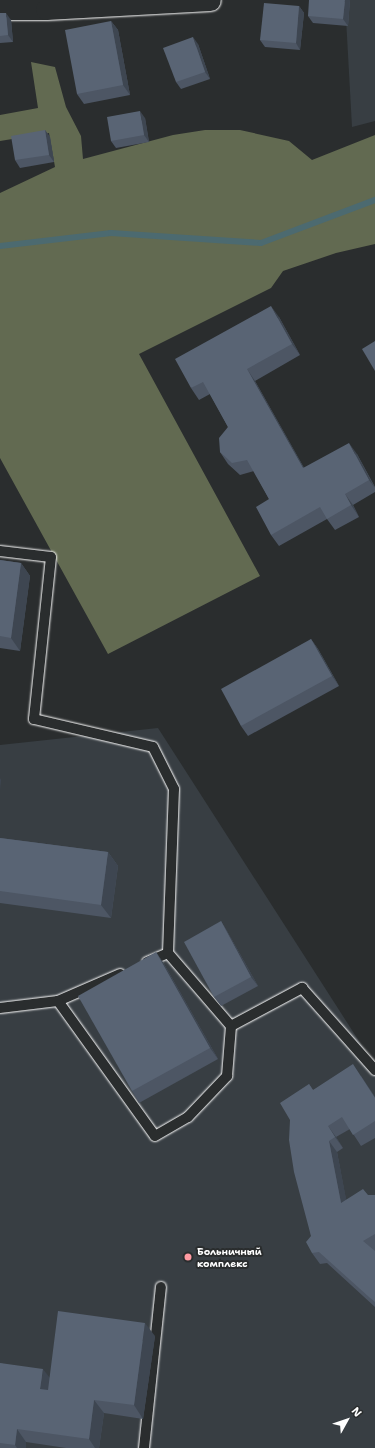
<!DOCTYPE html>
<html>
<head>
<meta charset="utf-8">
<style>
  body { margin:0 }
  #map { position:relative; width:375px; height:1448px; overflow:hidden; background:#2a2d2e; font-family:"Shantell Sans",sans-serif }
  div>[style] { position:absolute }
  .built>* { inset:0; background:#383e43 }
  .green>* { inset:0; background:#626a51 }
  .stream>* { height:6px; margin:-3px; padding:0 3px; transform-origin:3px; border-radius:3px; background:#4c6a70 }
  .roads { filter:drop-shadow(0 0 1px #fff) drop-shadow(0 0 1px #fff) }
  .service>* { height:10px; margin:-5px; padding:0 5px; transform-origin:5px; border-radius:5px; background:#2a2d2e }
  .minor>* { height:21px; margin:-10.5px; padding:0 10.5px; transform-origin:10.5px; border-radius:10.5px; background:#2a2d2e }
  .wall>* { inset:0; background:#4d5664 }
  .shaded-wall>* { inset:0; background:#3e4651 }
  .building>* { inset:0; background:#596474 }
  .dots>* { width:11px; height:11px; translate:-50% -50%; box-sizing:border-box; border:2px solid #2a2d2e; border-radius:50% }
  span { translate:-50% -50%; white-space:nowrap; text-align:center; line-height:1.15; -webkit-text-stroke:4px #2a2d2e; paint-order:stroke }
  .poi-label { font-size:10px; color:#fff; font-weight:700 }
  .left { translate:0 -50%; text-align:left }
  .north { position:absolute; left:327px; top:1400px; width:40px; height:40px; -webkit-text-stroke:3px #2a2d2e; paint-order:stroke; rotate:50deg; font-size:11px; font-weight:700; line-height:16px; text-align:center; color:#fff }
  .north::after { content:''; display:block; margin:auto; width:14px; height:18px; background:#fff; clip-path:polygon(50% 0,100% 100%,50% 72%,0 100%) }
</style>
</head>
<body>
<div id="map">
  <div class="built">
    <i style="clip-path:polygon(345px 0,375px 0,375px 121px,352px 127px)"></i>
    <i style="clip-path:polygon(158px 728px,375px 1066px,375px 1448px,0 1448px,0 745px)"></i>
  </div>
  <div class="green">
    <i style="clip-path:polygon(31px 62px,55px 67px,66px 107px,81px 136px,83px 159px,173px 135px,205px 130px,240px 130px,289px 141px,312px 160px,375px 135px,375px 244px,336px 253px,283px 271px,271px 288px,139px 354px,260px 576px,108px 654px,0 458px,0 193px,55px 167px,49px 133px,0 141px,0 115px,38px 108px)"></i>
  </div>
  <div class="stream">
    <i style="left:0;top:246px;width:112px;rotate:-6.7deg"></i>
    <i style="left:111px;top:233px;width:150px;rotate:3.8deg"></i>
    <i style="left:261px;top:243px;width:122px;rotate:-20.7deg"></i>
  </div>
  <div class="roads">
    <div class="service">
      <i style="left:0;top:551px;width:51px;rotate:6.7deg"></i>
      <i style="left:51px;top:557px;width:163px;rotate:96deg"></i>
      <i style="left:34px;top:719px;width:122px;rotate:13.2deg"></i>
      <i style="left:153px;top:747px;width:47px;rotate:63.4deg"></i>
      <i style="left:174px;top:789px;width:164px;rotate:92.1deg"></i>
      <i style="left:147px;top:962px;width:23px;rotate:-23deg"></i>
      <i style="left:168px;top:953px;width:96px;rotate:49.2deg"></i>
      <i style="left:120px;top:974px;width:68px;rotate:156.5deg"></i>
      <i style="left:58px;top:1001px;width:166px;rotate:54.3deg"></i>
      <i style="left:155px;top:1136px;width:38px;rotate:-30deg"></i>
      <i style="left:188px;top:1117px;width:57px;rotate:-46.4deg"></i>
      <i style="left:227px;top:1076px;width:50px;rotate:-85.4deg"></i>
      <i style="left:231px;top:1026px;width:81px;rotate:-28.2deg"></i>
      <i style="left:302px;top:988px;width:110px;rotate:48.3deg"></i>
      <i style="left:0;top:1008px;width:58px;rotate:-6.9deg"></i>
      <i style="left:144px;top:1448px;width:162px;rotate:-84deg"></i>
    </div>
    <div class="minor">
      <i style="left:0;top:9px;width:46px"></i>
      <i style="left:46px;top:9px;width:164px;rotate:-3.1deg"></i>
    </div>
  </div>
  <div class="wall">
    <i style="clip-path:polygon(350px 0,348px 26px,313px 23px,308px 16px)"></i>
    <i style="clip-path:polygon(299px 6px,304px 13px,300px 50px,265px 47px,260px 40px)"></i>
    <i style="clip-path:polygon(0 13px,11px 20px,13px 42px,0 43px)"></i>
    <i style="clip-path:polygon(111px 21px,118px 30px,130px 95px,84px 104px,77px 94px)"></i>
    <i style="clip-path:polygon(198px 44px,210px 79px,181px 89px,176px 82px)"></i>
    <i style="clip-path:polygon(145px 118px,149px 142px,116px 148px,111px 141px)"></i>
    <i style="clip-path:polygon(45px 130px,50px 137px,54px 162px,20px 168px,15px 160px)"></i>
    <i style="clip-path:polygon(279px 317px,300px 355px,255px 381px,304px 468px,357px 454px,375px 487px,375px 492px,353px 505px,359px 517px,335px 530px,327px 519px,279px 546px,271px 535px,269px 499px,254px 471px,240px 475px,228px 464px,220px 452px,228px 427px,210px 394px,199px 400px,191px 388px)"></i>
    <i style="clip-path:polygon(0 560px,21px 563px,30px 576px,20px 651px,0 648px)"></i>
    <i style="clip-path:polygon(311px 639px,318px 649px,339px 686px,248px 736px,241px 726px)"></i>
    <i style="clip-path:polygon(0 838px,108px 852px,118px 866px,111px 918px,0 903px)"></i>
    <i style="clip-path:polygon(221px 921px,227px 931px,258px 986px,221px 1006px,214px 997px)"></i>
    <i style="clip-path:polygon(156px 952px,164px 964px,218px 1059px,139px 1103px,132px 1091px)"></i>
    <i style="clip-path:polygon(361px 1076px,375px 1097px,375px 1138px,361px 1146px,350px 1129px,336px 1137px,343px 1148px,337px 1152px,346px 1200px,368px 1195px,375px 1195px,375px 1307px,327px 1263px,320px 1264px,312px 1253px,311px 1236px,290px 1120px,309px 1084px,313px 1090px)"></i>
    <i style="clip-path:polygon(155px 1336px,143px 1419px,104px 1413px,99px 1448px,66px 1448px,26px 1442px,26px 1448px,0 1448px,0 1363px,49px 1378px)"></i>
  </div>
  <div class="shaded-wall">
    <i style="clip-path:polygon(345px 0,350px 0,348px 26px,343px 19px)"></i>
    <i style="clip-path:polygon(299px 6px,304px 13px,300px 50px,296px 43px)"></i>
    <i style="clip-path:polygon(6px 13px,11px 20px,13px 42px,8px 35px)"></i>
    <i style="clip-path:polygon(111px 21px,118px 30px,130px 95px,123px 85px)"></i>
    <i style="clip-path:polygon(193px 37px,198px 44px,210px 79px,205px 72px)"></i>
    <i style="clip-path:polygon(140px 111px,145px 118px,149px 142px,144px 135px)"></i>
    <i style="clip-path:polygon(45px 130px,50px 137px,54px 162px,49px 155px)"></i>
    <i style="clip-path:polygon(271px 306px,279px 317px,300px 355px,292px 344px)"></i>
    <i style="clip-path:polygon(247px 369px,255px 381px,311px 480px,303px 468px)"></i>
    <i style="clip-path:polygon(349px 443px,357px 454px,375px 488px,369px 480px)"></i>
    <i style="clip-path:polygon(345px 494px,353px 505px,359px 517px,351px 505px)"></i>
    <i style="clip-path:polygon(21px 563px,30px 576px,20px 651px,11px 638px)"></i>
    <i style="clip-path:polygon(311px 639px,318px 649px,339px 686px,332px 676px)"></i>
    <i style="clip-path:polygon(0 778px,1px 780px,0 790px)"></i>
    <i style="clip-path:polygon(108px 852px,118px 866px,111px 918px,101px 905px)"></i>
    <i style="clip-path:polygon(221px 921px,227px 931px,258px 986px,251px 977px)"></i>
    <i style="clip-path:polygon(156px 952px,164px 964px,218px 1059px,210px 1048px)"></i>
    <i style="clip-path:polygon(353px 1064px,375px 1097px,375px 1098px)"></i>
    <i style="clip-path:polygon(328px 1126px,336px 1137px,343px 1148px,335px 1137px)"></i>
    <i style="clip-path:polygon(329px 1141px,337px 1152px,349px 1214px,341px 1203px)"></i>
    <i style="clip-path:polygon(145px 1323px,155px 1336px,143px 1419px,134px 1405px)"></i>
    <i style="clip-path:polygon(43px 1369px,53px 1382px,50px 1402px,40px 1389px)"></i>
    <i style="clip-path:polygon(94px 1400px,104px 1413px,99px 1448px,95px 1448px,89px 1439px)"></i>
    <i style="clip-path:polygon(17px 1429px,26px 1442px,26px 1448px,17px 1448px,15px 1445px)"></i>
  </div>
  <div class="building">
    <i style="clip-path:polygon(309px 0,345px 0,343px 19px,308px 16px)"></i>
    <i style="clip-path:polygon(264px 3px,299px 6px,296px 43px,260px 40px)"></i>
    <i style="clip-path:polygon(0 13px,6px 13px,8px 35px,0 36px)"></i>
    <i style="clip-path:polygon(111px 21px,123px 85px,77px 94px,65px 30px)"></i>
    <i style="clip-path:polygon(193px 37px,205px 72px,176px 82px,163px 48px)"></i>
    <i style="clip-path:polygon(140px 111px,144px 135px,111px 141px,107px 117px)"></i>
    <i style="clip-path:polygon(45px 130px,49px 155px,15px 160px,11px 136px)"></i>
    <i style="clip-path:polygon(271px 306px,292px 344px,247px 369px,303px 468px,349px 443px,369px 480px,345px 494px,351px 505px,327px 519px,320px 507px,271px 535px,256px 507px,269px 499px,247px 460px,232px 463px,220px 452px,219px 438px,228px 427px,203px 382px,191px 388px,175px 359px)"></i>
    <i style="clip-path:polygon(375px 341px,375px 371px,362px 349px)"></i>
    <i style="clip-path:polygon(0 560px,21px 563px,11px 638px,0 636px)"></i>
    <i style="clip-path:polygon(311px 639px,332px 676px,241px 726px,221px 689px)"></i>
    <i style="clip-path:polygon(0 838px,108px 852px,101px 905px,0 891px)"></i>
    <i style="clip-path:polygon(221px 921px,251px 977px,214px 997px,184px 942px)"></i>
    <i style="clip-path:polygon(156px 952px,210px 1048px,132px 1091px,78px 996px)"></i>
    <i style="clip-path:polygon(353px 1064px,375px 1098px,375px 1121px,353px 1135px,342px 1117px,328px 1126px,335px 1137px,329px 1141px,341px 1203px,363px 1189px,368px 1195px,375px 1195px,375px 1234px,363px 1241px,375px 1251px,375px 1302px,369px 1297px,319px 1252px,312px 1253px,306px 1242px,311px 1236px,294px 1172px,289px 1140px,290px 1120px,280px 1103px,309px 1084px,313px 1090px)"></i>
    <i style="clip-path:polygon(58px 1311px,145px 1323px,134px 1405px,94px 1400px,89px 1439px,17px 1429px,15px 1445px,0 1443px,0 1363px,43px 1369px,40px 1389px,48px 1390px)"></i>
  </div>
  <div class="dots">
    <i style="left:188px;top:1257px;background:#ff9aa2"></i>
  </div>
  <div class="poi-label">
    <span class="left" style="left:197px;top:1257px">Больничный<br>комплекс</span>
  </div>
  <div class="north">N</div>
</div>
</body>
</html>
